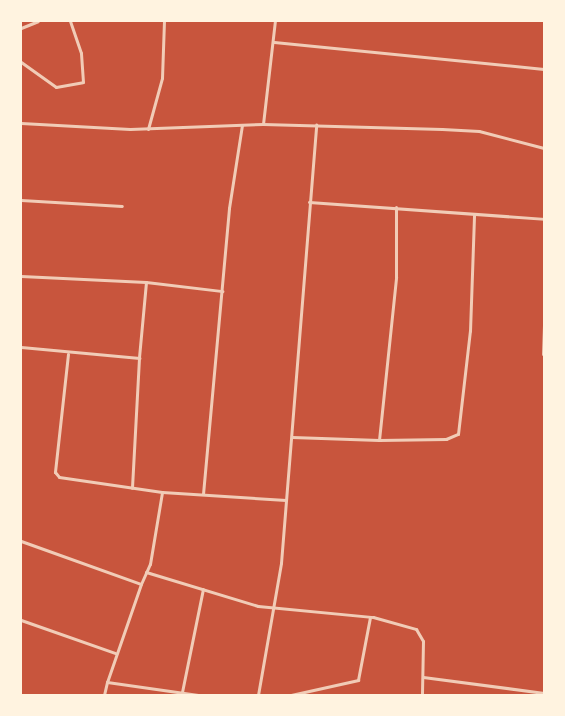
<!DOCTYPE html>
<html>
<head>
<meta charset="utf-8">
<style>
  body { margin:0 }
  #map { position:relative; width:565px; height:716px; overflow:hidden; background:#c8553d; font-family:Merriweather,serif }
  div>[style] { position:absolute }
  .minor>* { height:3px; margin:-1.5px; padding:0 1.5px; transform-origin:1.5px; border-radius:1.5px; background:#f1ccb7 }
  span { translate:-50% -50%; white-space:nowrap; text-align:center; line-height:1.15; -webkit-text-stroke:4.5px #fff3e0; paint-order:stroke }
  .frame { position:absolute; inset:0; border:22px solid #fff3e0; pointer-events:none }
</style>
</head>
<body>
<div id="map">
  <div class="minor">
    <i style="left:21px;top:28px;width:18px;rotate:-22deg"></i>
    <i style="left:274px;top:42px;width:271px;rotate:5.7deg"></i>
    <i style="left:21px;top:62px;width:43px;rotate:35.5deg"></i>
    <i style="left:56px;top:87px;width:27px;rotate:-10deg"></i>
    <i style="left:83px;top:82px;width:29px;rotate:-94deg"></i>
    <i style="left:81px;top:53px;width:34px;rotate:-109deg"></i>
    <i style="left:21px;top:123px;width:109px;rotate:3.2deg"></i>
    <i style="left:130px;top:129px;width:133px;rotate:-2.2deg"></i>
    <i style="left:263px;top:124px;width:179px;rotate:1.6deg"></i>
    <i style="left:442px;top:129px;width:37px;rotate:3deg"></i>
    <i style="left:479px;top:131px;width:67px;rotate:14.7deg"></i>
    <i style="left:263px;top:124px;width:104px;rotate:-83.4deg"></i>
    <i style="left:148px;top:129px;width:53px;rotate:-74.6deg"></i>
    <i style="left:162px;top:78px;width:57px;rotate:-88deg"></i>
    <i style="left:21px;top:200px;width:101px;rotate:3.4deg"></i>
    <i style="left:309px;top:202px;width:236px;rotate:4.1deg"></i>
    <i style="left:21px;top:276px;width:125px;rotate:2.7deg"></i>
    <i style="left:146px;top:282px;width:76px;rotate:95.3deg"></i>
    <i style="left:146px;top:282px;width:77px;rotate:6.8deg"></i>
    <i style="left:21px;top:347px;width:119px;rotate:5.3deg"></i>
    <i style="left:139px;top:358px;width:130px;rotate:93.1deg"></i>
    <i style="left:68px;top:354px;width:119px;rotate:96.3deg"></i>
    <i style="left:55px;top:472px;width:6px;rotate:51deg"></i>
    <i style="left:59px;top:477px;width:104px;rotate:8.3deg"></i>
    <i style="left:162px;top:492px;width:124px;rotate:3.7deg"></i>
    <i style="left:543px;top:354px;width:35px;rotate:-88deg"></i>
    <i style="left:292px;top:437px;width:87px;rotate:2deg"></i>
    <i style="left:379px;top:440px;width:164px;rotate:-84deg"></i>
    <i style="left:396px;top:277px;width:70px;rotate:-90deg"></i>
    <i style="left:379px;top:440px;width:67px;rotate:-0.9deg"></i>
    <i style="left:446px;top:439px;width:13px;rotate:-23deg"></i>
    <i style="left:458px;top:434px;width:104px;rotate:-83.4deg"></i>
    <i style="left:470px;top:331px;width:116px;rotate:-88deg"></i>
    <i style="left:203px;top:494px;width:287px;rotate:-84.8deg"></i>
    <i style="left:229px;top:208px;width:84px;rotate:-81.1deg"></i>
    <i style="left:21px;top:541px;width:127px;rotate:19.7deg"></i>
    <i style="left:141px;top:584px;width:104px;rotate:109.1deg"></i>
    <i style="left:107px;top:682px;width:92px;rotate:8.1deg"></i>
    <i style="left:146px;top:572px;width:117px;rotate:16.9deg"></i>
    <i style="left:258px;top:606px;width:116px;rotate:5.5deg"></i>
    <i style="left:373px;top:617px;width:45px;rotate:15.6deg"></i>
    <i style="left:416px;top:629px;width:14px;rotate:60deg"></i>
    <i style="left:423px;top:641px;width:54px;rotate:91.1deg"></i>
    <i style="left:141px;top:584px;width:22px;rotate:-66deg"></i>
    <i style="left:150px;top:564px;width:73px;rotate:-80.5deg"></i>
    <i style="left:21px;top:620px;width:100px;rotate:19.3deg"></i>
    <i style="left:423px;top:677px;width:122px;rotate:7.5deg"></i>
    <i style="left:182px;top:692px;width:105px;rotate:-78.5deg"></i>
    <i style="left:104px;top:695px;width:13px;rotate:-77deg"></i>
    <i style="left:258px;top:695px;width:134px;rotate:-80.1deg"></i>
    <i style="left:281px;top:563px;width:440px;rotate:-85.4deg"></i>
    <i style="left:291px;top:695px;width:69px;rotate:-12.6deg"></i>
    <i style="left:358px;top:680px;width:64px;rotate:-79.2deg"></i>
  </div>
  <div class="frame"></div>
</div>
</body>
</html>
